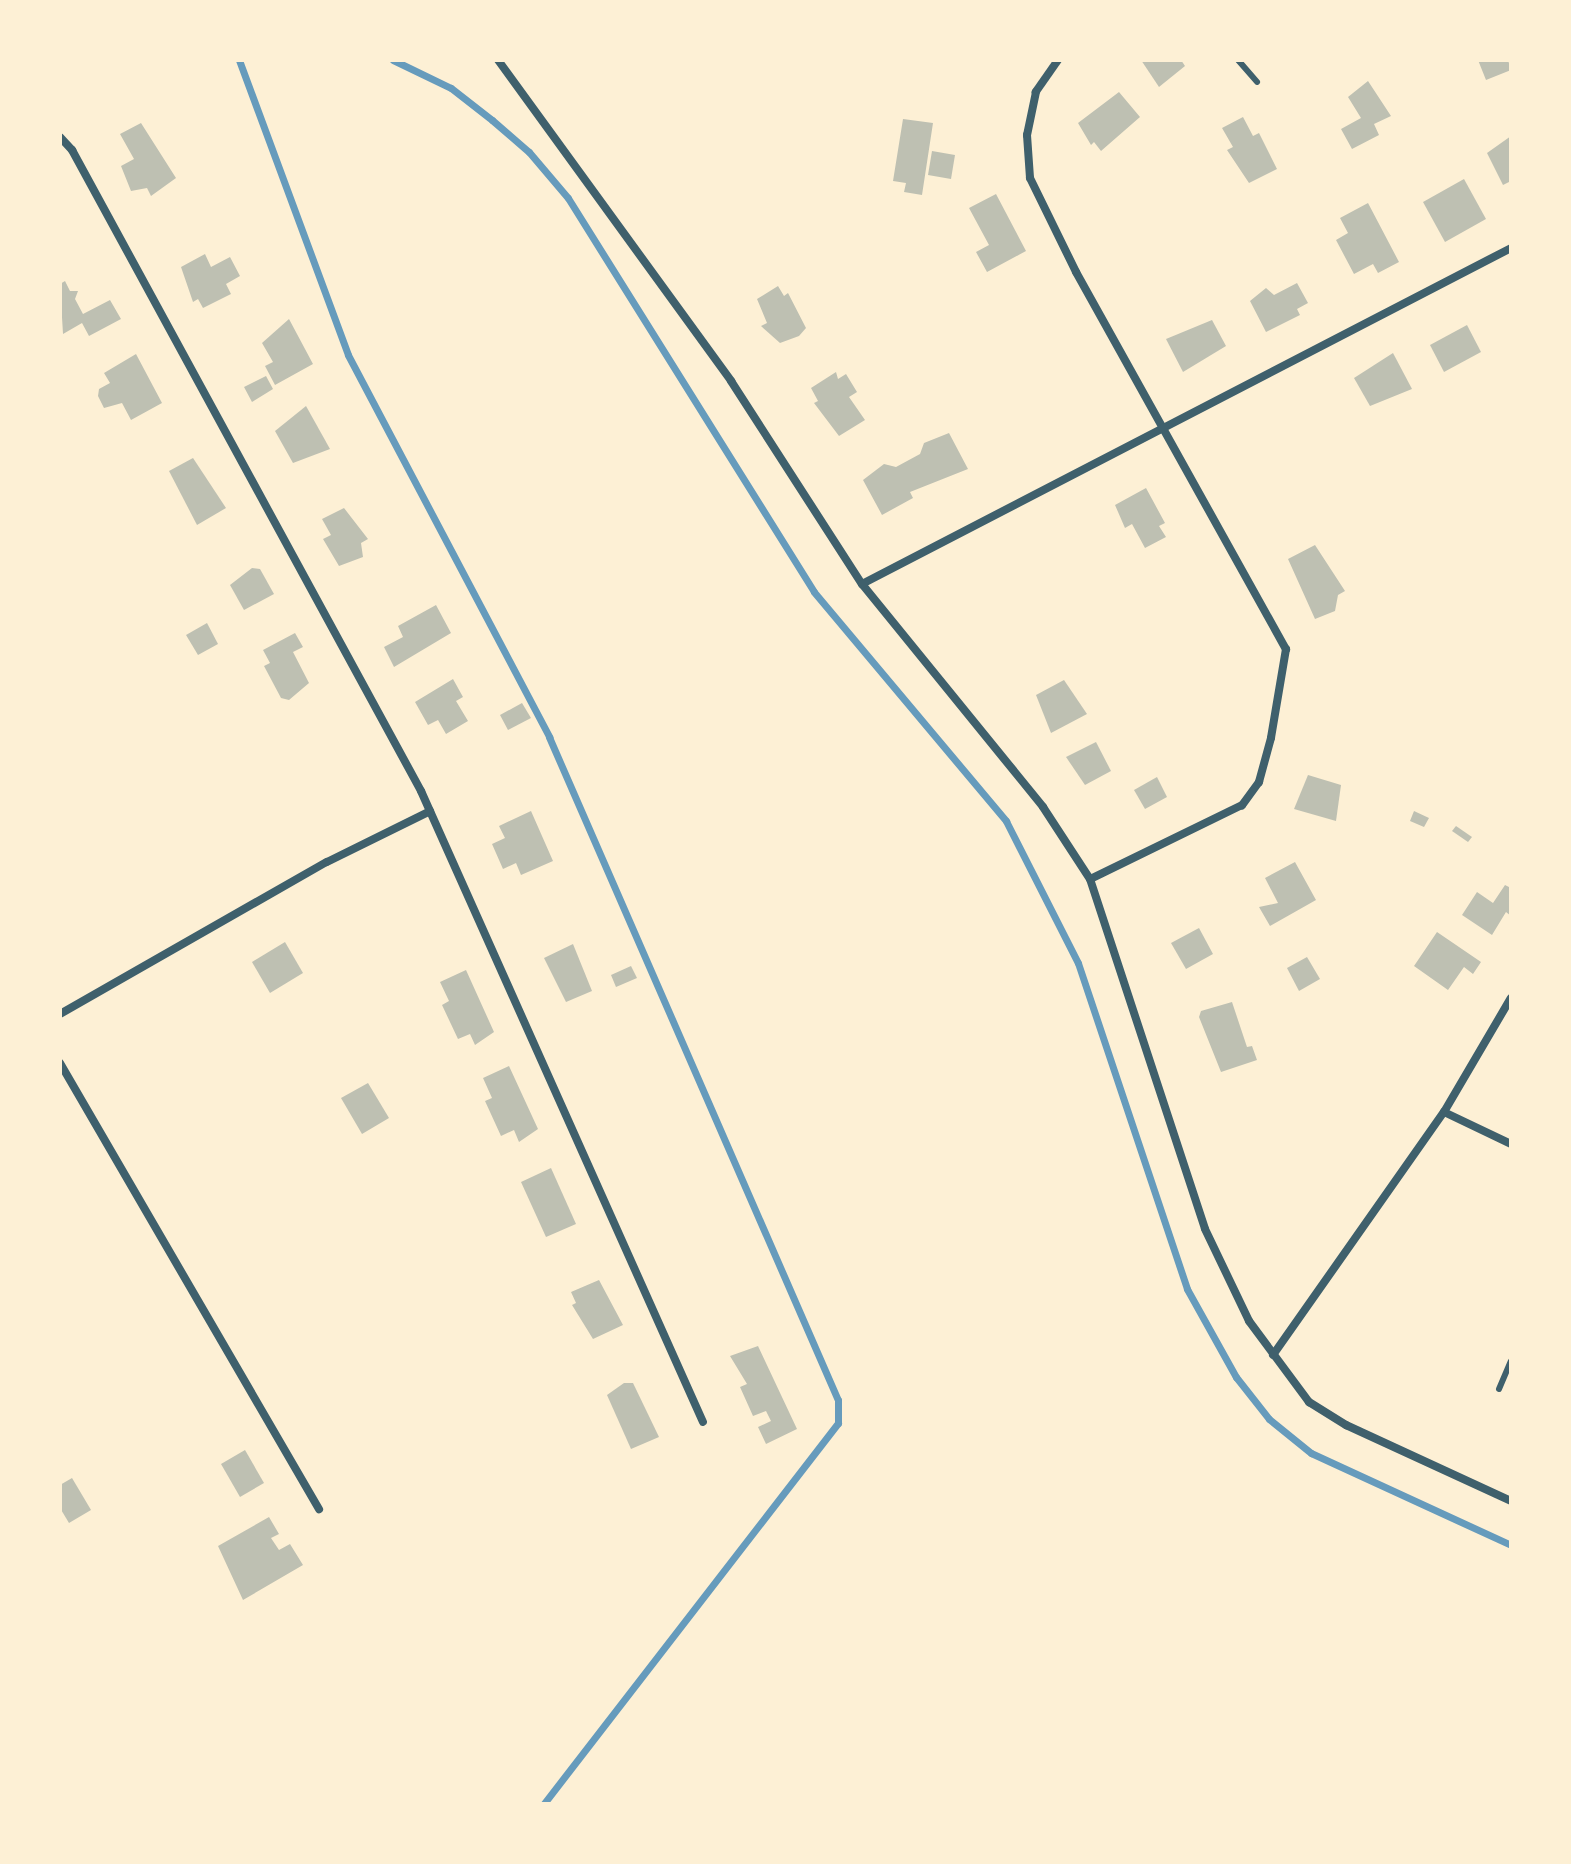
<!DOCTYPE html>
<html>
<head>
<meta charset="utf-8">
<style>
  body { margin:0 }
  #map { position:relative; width:1571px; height:1864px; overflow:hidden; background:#fdf0d5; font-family:Quicksand,sans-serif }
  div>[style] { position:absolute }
  .stream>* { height:7px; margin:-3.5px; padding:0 3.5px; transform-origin:3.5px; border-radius:3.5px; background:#669bbc }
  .building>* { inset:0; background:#bec0b2 }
  .service>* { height:6px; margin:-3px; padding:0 3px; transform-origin:3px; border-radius:3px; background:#3f606c }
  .minor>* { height:8px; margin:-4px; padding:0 4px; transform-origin:4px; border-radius:4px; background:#3f606c }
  span { translate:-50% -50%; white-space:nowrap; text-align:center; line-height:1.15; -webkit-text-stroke:6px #fdf0d5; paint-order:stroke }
  .frame { position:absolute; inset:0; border:62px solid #fdf0d5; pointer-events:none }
</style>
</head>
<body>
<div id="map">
  <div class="stream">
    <i style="left:239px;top:60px;width:314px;rotate:69.7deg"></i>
    <i style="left:348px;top:355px;width:432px;rotate:62.2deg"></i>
    <i style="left:549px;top:737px;width:723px;rotate:66.45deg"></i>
    <i style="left:838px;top:1400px;width:23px;rotate:90deg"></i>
    <i style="left:838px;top:1423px;width:481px;rotate:127.7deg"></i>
    <i style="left:393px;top:60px;width:64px;rotate:25.8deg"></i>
    <i style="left:451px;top:88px;width:52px;rotate:38deg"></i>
    <i style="left:492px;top:120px;width:49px;rotate:40.9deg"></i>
    <i style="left:529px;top:152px;width:60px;rotate:49.7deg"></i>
    <i style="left:568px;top:198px;width:464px;rotate:58deg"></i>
    <i style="left:814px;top:592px;width:299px;rotate:50deg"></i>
    <i style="left:1006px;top:821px;width:159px;rotate:63.1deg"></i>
    <i style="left:1078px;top:963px;width:344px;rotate:71.5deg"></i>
    <i style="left:1187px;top:1289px;width:101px;rotate:60.9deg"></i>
    <i style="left:1236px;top:1377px;width:53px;rotate:51.8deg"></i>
    <i style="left:1269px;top:1419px;width:54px;rotate:39deg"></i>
    <i style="left:1311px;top:1453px;width:220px;rotate:24.7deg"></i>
  </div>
  <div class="building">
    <i style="clip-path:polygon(1141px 60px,1181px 60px,1185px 66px,1159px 87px)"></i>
    <i style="clip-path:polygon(1478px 60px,1508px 60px,1511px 70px,1486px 80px)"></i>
    <i style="clip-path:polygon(1368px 81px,1391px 116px,1374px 124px,1379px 135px,1352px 149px,1341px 129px,1361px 118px,1348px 97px)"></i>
    <i style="clip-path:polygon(1119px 92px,1140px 117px,1101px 151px,1094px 142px,1091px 145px,1078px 123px)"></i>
    <i style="clip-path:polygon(1243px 117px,1253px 136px,1259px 133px,1277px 169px,1249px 183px,1227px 150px,1233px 147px,1222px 128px)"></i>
    <i style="clip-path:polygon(903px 119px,933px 123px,922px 195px,904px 192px,906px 183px,893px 181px)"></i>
    <i style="clip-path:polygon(141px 123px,176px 178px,151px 196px,147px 188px,131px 191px,121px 166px,134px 159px,120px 134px)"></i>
    <i style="clip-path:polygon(1511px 136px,1511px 181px,1503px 185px,1487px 153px)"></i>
    <i style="clip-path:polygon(932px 151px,955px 155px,951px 179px,928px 175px)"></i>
    <i style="clip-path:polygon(1464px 179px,1486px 219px,1445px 242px,1423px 202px)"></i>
    <i style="clip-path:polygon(996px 194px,1026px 251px,987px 272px,976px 252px,989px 245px,969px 208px)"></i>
    <i style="clip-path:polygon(1368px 203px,1399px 262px,1378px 273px,1373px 264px,1354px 274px,1336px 240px,1348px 233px,1340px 218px)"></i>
    <i style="clip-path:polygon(205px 254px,211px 267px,230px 257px,240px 276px,226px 284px,231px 294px,203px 308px,198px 299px,193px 302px,181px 267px)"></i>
    <i style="clip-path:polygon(65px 281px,70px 291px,78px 291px,75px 299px,83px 314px,110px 300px,121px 319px,89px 336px,82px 323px,63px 334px,60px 284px)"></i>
    <i style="clip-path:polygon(1297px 283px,1308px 303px,1297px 309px,1300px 315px,1266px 332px,1250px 301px,1266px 288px,1274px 295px)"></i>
    <i style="clip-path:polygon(778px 286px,784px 296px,788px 293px,806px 328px,799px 336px,780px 343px,761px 326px,767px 323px,757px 299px)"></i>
    <i style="clip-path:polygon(289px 319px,313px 364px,275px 385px,265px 366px,273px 362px,262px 343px)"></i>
    <i style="clip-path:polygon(1212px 320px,1226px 346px,1183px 372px,1166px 339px)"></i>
    <i style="clip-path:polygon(1467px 325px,1481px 352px,1444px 372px,1430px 345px)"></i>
    <i style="clip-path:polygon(1393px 353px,1412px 389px,1370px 406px,1354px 378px)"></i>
    <i style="clip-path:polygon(136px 354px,162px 403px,131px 420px,122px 403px,104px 408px,98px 396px,99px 389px,110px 383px,104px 373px)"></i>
    <i style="clip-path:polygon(836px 372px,838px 379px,846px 374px,857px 392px,849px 397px,865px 420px,839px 436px,814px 403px,818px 401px,811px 388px)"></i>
    <i style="clip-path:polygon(266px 376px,273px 389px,252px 402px,244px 387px)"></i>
    <i style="clip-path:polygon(306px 406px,330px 449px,293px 463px,275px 431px)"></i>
    <i style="clip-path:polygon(949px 433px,968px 469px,910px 492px,913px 498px,882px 515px,863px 480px,884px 464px,896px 467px,920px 454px,924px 443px)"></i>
    <i style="clip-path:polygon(193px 458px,226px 508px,197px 525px,169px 471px)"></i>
    <i style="clip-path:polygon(1146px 488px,1165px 523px,1159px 526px,1166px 537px,1145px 548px,1132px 524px,1125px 528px,1115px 505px)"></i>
    <i style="clip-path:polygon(344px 508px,368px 539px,361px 543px,363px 557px,339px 566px,323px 539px,331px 535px,322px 519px)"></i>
    <i style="clip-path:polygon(1315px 545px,1345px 591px,1338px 595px,1335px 611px,1315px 619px,1288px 559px)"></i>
    <i style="clip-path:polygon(252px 568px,260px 569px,274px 594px,244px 610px,230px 585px)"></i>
    <i style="clip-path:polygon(436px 605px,451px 633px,394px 667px,384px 647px,403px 637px,398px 626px)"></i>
    <i style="clip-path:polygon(207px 623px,218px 644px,198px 655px,186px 635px)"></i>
    <i style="clip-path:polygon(295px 633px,303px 647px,293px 652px,309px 683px,289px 700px,281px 698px,264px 666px,270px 663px,263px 650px)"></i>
    <i style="clip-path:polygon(453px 679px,463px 697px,456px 701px,468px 721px,446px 734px,438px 720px,428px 725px,415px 702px)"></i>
    <i style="clip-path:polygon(1064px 680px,1087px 714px,1051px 733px,1036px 695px)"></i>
    <i style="clip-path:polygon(522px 703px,531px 718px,508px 730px,500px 715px)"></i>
    <i style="clip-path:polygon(1096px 742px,1111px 771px,1085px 785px,1066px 757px)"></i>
    <i style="clip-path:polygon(1308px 775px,1341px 785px,1336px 821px,1294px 809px)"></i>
    <i style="clip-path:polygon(1157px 777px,1167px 797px,1145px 809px,1134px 790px)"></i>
    <i style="clip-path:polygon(531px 811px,553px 861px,521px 875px,516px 863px,503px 869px,492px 844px,505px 838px,499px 826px)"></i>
    <i style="clip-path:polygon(1414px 811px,1429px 818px,1424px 827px,1410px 821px)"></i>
    <i style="clip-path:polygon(1456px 826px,1472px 837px,1468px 842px,1452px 831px)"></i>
    <i style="clip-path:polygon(1295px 862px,1316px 900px,1270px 926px,1259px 907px,1278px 903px,1265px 878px)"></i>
    <i style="clip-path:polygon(1505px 885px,1511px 888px,1511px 916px,1506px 912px,1492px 935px,1462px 915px,1477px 892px,1493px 903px)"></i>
    <i style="clip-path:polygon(1199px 928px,1213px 954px,1186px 969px,1171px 943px)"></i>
    <i style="clip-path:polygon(1437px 932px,1481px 962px,1473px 974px,1464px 967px,1448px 990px,1414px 966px)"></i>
    <i style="clip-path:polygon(285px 942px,303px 973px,270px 993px,252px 962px)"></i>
    <i style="clip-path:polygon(573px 944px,592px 991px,566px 1002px,544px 958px)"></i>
    <i style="clip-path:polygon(1307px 957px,1320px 979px,1299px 991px,1287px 968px)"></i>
    <i style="clip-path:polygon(631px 966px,637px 978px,616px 987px,611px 975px)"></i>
    <i style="clip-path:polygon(466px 970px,494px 1032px,475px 1045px,470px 1034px,458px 1039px,442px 1005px,449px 1001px,440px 982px)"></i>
    <i style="clip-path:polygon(1232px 1002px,1247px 1047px,1252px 1046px,1257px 1060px,1221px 1072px,1199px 1017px,1201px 1011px)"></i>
    <i style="clip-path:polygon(509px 1066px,538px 1129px,519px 1142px,514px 1130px,501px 1136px,485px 1101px,492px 1098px,483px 1078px)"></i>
    <i style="clip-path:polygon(368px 1083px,389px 1118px,362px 1134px,341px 1098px)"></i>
    <i style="clip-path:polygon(551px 1168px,576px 1224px,546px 1237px,521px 1182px)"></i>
    <i style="clip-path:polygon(599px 1280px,623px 1325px,593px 1339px,572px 1305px,576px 1303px,571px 1292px)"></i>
    <i style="clip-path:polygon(758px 1346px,797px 1429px,766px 1444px,758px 1427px,771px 1421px,766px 1411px,753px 1416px,740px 1387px,747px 1384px,730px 1356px)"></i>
    <i style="clip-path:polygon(624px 1383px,633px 1383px,659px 1437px,631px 1449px,607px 1395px)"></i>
    <i style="clip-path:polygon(245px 1450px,264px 1483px,240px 1497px,221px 1464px)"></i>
    <i style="clip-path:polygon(72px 1478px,91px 1510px,69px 1523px,60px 1508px,60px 1485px)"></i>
    <i style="clip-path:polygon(269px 1517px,279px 1534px,271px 1538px,279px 1550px,290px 1544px,303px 1565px,243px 1600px,218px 1546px)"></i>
  </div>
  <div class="service">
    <i style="left:1238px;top:60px;width:29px;rotate:49deg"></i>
    <i style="left:1499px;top:1389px;width:30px;rotate:-67deg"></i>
  </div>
  <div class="minor">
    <i style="left:498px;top:60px;width:397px;rotate:54deg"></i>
    <i style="left:731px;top:381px;width:242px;rotate:57.2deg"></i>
    <i style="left:862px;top:584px;width:287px;rotate:50.9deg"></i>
    <i style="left:1043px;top:807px;width:86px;rotate:56.9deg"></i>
    <i style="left:1090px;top:879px;width:368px;rotate:71.8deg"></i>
    <i style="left:1205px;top:1229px;width:102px;rotate:64.4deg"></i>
    <i style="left:1249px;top:1321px;width:101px;rotate:53.5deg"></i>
    <i style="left:1309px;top:1402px;width:44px;rotate:31.9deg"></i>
    <i style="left:1346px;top:1425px;width:182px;rotate:24.7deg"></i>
    <i style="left:1058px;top:60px;width:39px;rotate:125deg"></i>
    <i style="left:1036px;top:92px;width:44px;rotate:101.8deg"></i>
    <i style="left:1027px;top:135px;width:43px;rotate:86deg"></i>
    <i style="left:1030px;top:178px;width:105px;rotate:63.9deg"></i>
    <i style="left:1076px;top:272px;width:432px;rotate:60.9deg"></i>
    <i style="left:1286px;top:649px;width:90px;rotate:99.6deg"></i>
    <i style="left:1271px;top:738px;width:46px;rotate:105.3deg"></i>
    <i style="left:1259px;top:782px;width:29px;rotate:126deg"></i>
    <i style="left:1242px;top:805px;width:169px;rotate:154deg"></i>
    <i style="left:60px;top:137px;width:18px;rotate:47deg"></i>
    <i style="left:72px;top:150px;width:730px;rotate:61.43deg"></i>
    <i style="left:421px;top:791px;width:691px;rotate:65.92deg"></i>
    <i style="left:862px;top:584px;width:731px;rotate:-27.37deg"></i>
    <i style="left:60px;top:1014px;width:307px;rotate:-29.7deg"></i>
    <i style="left:327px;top:862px;width:115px;rotate:-26.3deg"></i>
    <i style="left:60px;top:1063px;width:516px;rotate:59.86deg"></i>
    <i style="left:1444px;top:1112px;width:74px;rotate:25.5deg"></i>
    <i style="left:1273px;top:1355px;width:297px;rotate:-54.9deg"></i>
    <i style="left:1444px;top:1112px;width:132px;rotate:-59.6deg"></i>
  </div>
  <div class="frame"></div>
</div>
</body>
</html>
